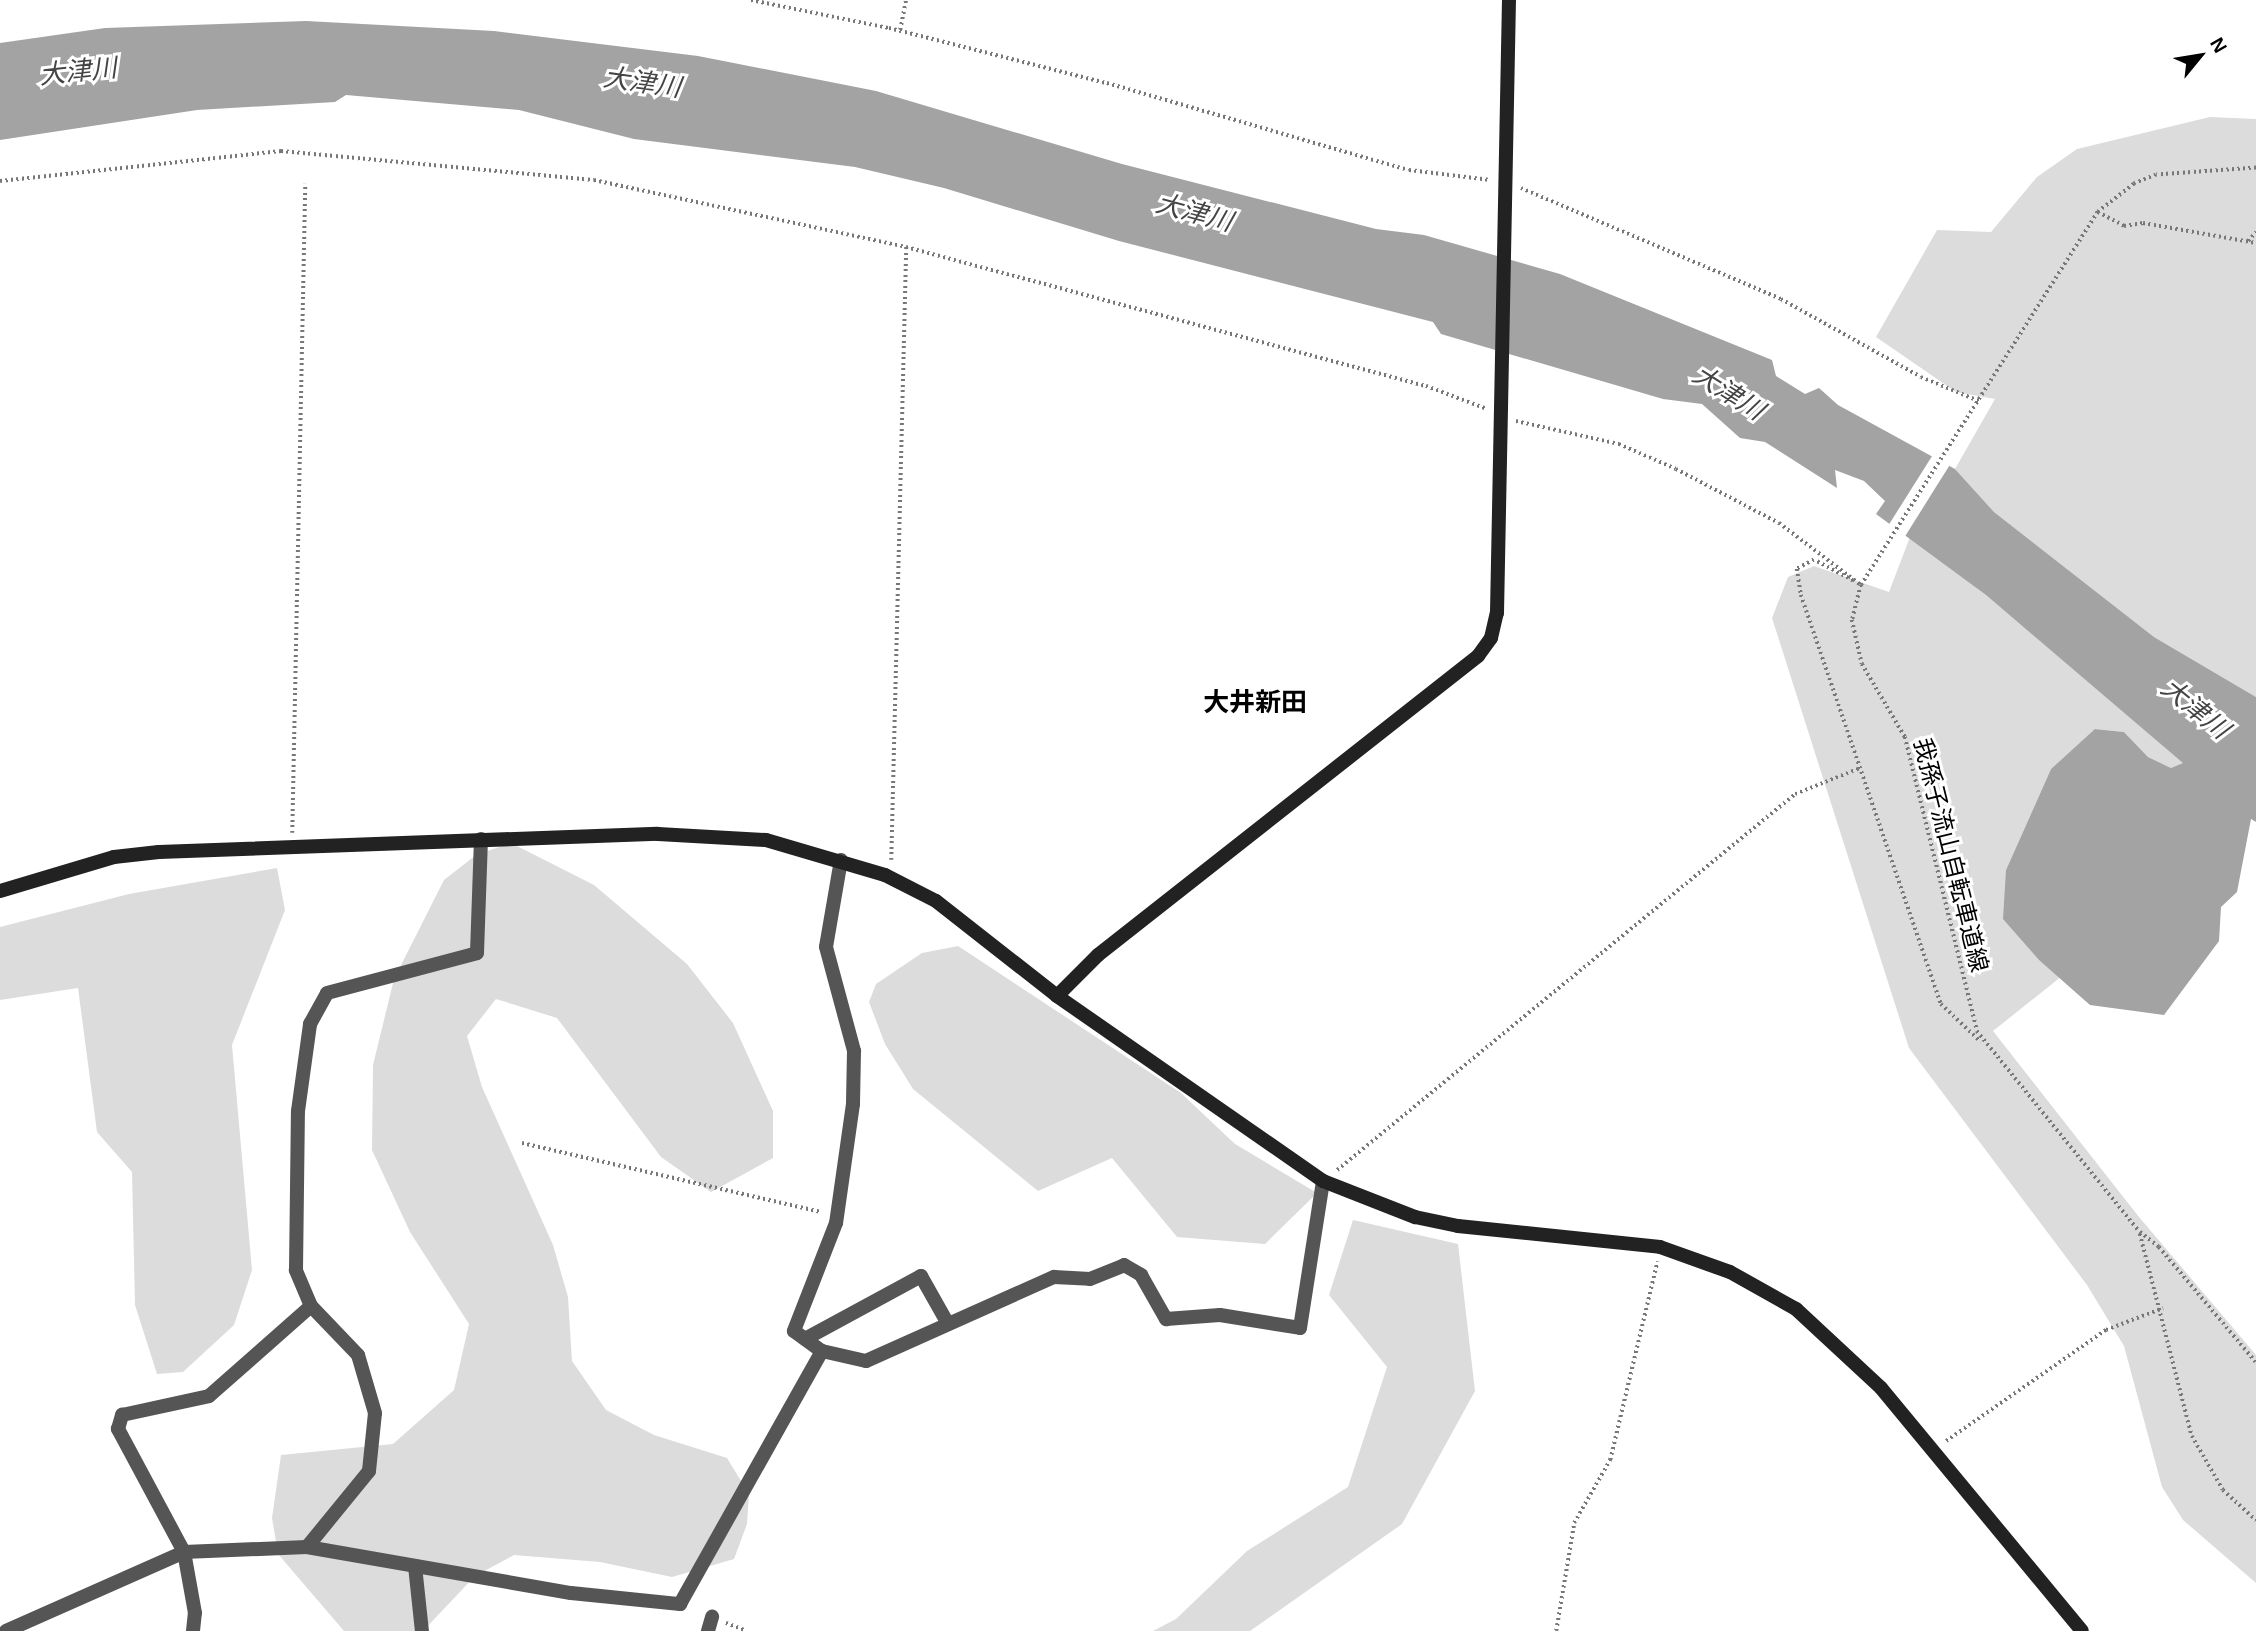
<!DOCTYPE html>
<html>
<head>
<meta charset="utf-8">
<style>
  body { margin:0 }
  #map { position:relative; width:2256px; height:1631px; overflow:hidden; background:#fff; font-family:Arial,"Noto Sans JP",sans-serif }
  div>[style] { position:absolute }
  .green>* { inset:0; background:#dcdcdc }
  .water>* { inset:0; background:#a3a3a3 }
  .pier>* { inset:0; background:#fff }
  .path>* { height:3.5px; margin-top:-1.75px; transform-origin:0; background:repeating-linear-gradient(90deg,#777 0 2px,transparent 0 5.5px) }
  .street>* { height:14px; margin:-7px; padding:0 7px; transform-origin:7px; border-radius:7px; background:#555 }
  .secondary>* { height:14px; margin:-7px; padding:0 7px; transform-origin:7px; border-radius:7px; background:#222 }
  span { translate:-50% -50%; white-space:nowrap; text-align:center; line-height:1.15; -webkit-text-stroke:6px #fff; paint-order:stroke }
  .street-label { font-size:24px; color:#000 }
  .water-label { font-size:26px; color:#444; font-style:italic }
  .neighbourhood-label { font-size:26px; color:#000; font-weight:700 }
  .north { position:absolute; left:2165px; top:21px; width:70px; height:70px; -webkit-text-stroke:5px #fff; paint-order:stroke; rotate:60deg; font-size:19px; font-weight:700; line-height:28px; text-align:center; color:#000 }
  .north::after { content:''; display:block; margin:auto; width:24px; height:32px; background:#000; clip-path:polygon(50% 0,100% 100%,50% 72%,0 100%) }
</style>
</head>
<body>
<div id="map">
  <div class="green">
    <i style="clip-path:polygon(2210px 117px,2256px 119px,2256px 697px,2154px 637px,1994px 512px,1955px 469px,1995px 399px,1956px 392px,1876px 337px,1937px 230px,1991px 232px,2037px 177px,2077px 149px)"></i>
    <i style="clip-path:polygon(1910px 537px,1986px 595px,2184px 763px,2171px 768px,2148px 757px,2124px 732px,2096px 729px,2051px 769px,2006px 870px,2039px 960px,2062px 976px,1993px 1031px,2139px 1217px,2256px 1355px,2256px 1583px,2183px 1520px,2162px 1487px,2124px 1346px,2087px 1285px,1909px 1048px,1772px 618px,1788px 577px,1814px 566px,1889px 592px)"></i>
    <i style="clip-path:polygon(511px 843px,594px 885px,687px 964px,733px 1023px,773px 1111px,773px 1158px,711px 1192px,661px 1157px,557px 1018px,496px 999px,467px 1036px,482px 1087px,553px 1245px,568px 1297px,572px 1361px,606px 1410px,654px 1435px,727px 1458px,749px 1494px,747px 1524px,734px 1559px,672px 1577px,600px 1562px,514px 1555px,475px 1576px,423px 1631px,344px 1631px,278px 1554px,272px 1518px,281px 1455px,393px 1444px,454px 1390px,469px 1324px,410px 1232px,372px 1150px,373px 1065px,394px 979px,444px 880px,476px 855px)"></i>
    <i style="clip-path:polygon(277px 868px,285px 910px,232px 1045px,252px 1270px,234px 1325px,183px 1372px,157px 1374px,135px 1305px,132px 1172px,97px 1132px,78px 988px,0 1000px,0 927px,129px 894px)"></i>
    <i style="clip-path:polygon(958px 946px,1181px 1093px,1235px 1144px,1317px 1193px,1265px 1244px,1177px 1237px,1112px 1158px,1038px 1191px,913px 1089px,885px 1044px,869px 1002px,876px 984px,922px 953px)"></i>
    <i style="clip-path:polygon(1353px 1220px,1458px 1244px,1475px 1391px,1402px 1524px,1250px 1631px,1153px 1631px,1176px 1619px,1247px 1551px,1348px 1487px,1387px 1367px,1329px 1295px)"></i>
  </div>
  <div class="water">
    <i style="clip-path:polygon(306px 21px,494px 31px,698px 56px,876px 91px,1122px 164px,1376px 229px,1424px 235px,1560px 274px,1772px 360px,1776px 376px,1805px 394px,1819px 388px,1838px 405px,1955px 469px,1994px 512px,2154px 637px,2256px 697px,2256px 822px,2251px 819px,2237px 892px,2221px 907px,2219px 941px,2164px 1015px,2090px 1005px,2039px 960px,2003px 919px,2006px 870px,2051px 769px,2095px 729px,2124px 732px,2148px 757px,2171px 768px,2183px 763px,1986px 595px,1876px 514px,1885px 501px,1864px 481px,1835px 470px,1837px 488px,1765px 442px,1740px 438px,1702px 404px,1663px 399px,1441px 334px,1433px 322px,1119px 241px,944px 188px,855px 167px,634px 139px,519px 110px,346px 95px,335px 102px,197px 110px,0 140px,0 43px,105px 28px)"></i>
  </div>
  <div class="pier">
    <i style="clip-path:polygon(1934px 453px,1951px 463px,1904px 538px,1888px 526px)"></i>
  </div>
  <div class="path">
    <i style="left:751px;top:0;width:141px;rotate:11.5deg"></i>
    <i style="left:889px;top:28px;width:225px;rotate:14.2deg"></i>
    <i style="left:1107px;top:83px;width:314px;rotate:16.1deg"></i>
    <i style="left:1409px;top:170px;width:82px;rotate:7deg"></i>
    <i style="left:900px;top:30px;width:31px;rotate:-79deg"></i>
    <i style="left:2256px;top:168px;width:100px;rotate:176deg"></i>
    <i style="left:2156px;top:175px;width:24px;rotate:158deg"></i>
    <i style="left:2134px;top:184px;width:46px;rotate:142.1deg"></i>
    <i style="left:2098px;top:212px;width:442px;rotate:122.4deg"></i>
    <i style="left:1861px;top:585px;width:36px;rotate:104deg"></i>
    <i style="left:1852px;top:620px;width:45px;rotate:77.2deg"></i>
    <i style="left:1862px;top:664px;width:85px;rotate:59.5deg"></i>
    <i style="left:1905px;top:737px;width:303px;rotate:76.2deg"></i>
    <i style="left:1977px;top:1031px;width:259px;rotate:51deg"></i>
    <i style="left:2140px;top:1232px;width:24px;rotate:38deg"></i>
    <i style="left:2159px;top:1247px;width:150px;rotate:49.9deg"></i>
    <i style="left:0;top:181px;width:283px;rotate:-6.1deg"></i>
    <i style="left:281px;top:151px;width:314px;rotate:5.3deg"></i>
    <i style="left:594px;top:180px;width:319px;rotate:12.1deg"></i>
    <i style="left:906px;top:247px;width:538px;rotate:14.97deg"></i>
    <i style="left:1426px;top:386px;width:65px;rotate:20.7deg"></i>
    <i style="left:1521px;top:188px;width:283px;rotate:23.1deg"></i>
    <i style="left:1781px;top:299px;width:160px;rotate:29.1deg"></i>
    <i style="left:1921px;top:377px;width:63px;rotate:22.5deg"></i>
    <i style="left:2098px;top:212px;width:30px;rotate:28deg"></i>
    <i style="left:2124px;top:226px;width:19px;rotate:-9deg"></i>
    <i style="left:2143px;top:223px;width:115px;rotate:10deg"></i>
    <i style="left:2248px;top:241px;width:12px;rotate:-48deg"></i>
    <i style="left:1516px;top:421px;width:106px;rotate:12.6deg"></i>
    <i style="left:1619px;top:444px;width:62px;rotate:23.7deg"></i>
    <i style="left:1676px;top:469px;width:116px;rotate:27.7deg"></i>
    <i style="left:1779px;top:523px;width:103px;rotate:37.1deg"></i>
    <i style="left:1853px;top:581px;width:44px;rotate:-151.7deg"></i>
    <i style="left:1814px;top:560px;width:19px;rotate:152deg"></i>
    <i style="left:1797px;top:569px;width:26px;rotate:81deg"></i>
    <i style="left:1801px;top:595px;width:432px;rotate:71.1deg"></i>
    <i style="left:1941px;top:1004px;width:55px;rotate:43.5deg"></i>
    <i style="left:292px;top:833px;width:649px;rotate:-88.85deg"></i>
    <i style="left:891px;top:860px;width:613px;rotate:-88.6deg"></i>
    <i style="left:522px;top:1143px;width:307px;rotate:13deg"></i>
    <i style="left:1337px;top:1170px;width:593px;rotate:-39.38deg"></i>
    <i style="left:1795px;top:794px;width:70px;rotate:-21.8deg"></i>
    <i style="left:2140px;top:1234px;width:209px;rotate:75.6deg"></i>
    <i style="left:2192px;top:1436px;width:62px;rotate:60.1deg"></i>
    <i style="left:2223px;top:1490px;width:45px;rotate:42.3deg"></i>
    <i style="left:1946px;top:1441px;width:195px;rotate:-34.8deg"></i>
    <i style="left:2106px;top:1330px;width:61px;rotate:-21.1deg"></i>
    <i style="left:726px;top:1623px;width:22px;rotate:21deg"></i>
    <i style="left:1556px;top:1631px;width:109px;rotate:-80.5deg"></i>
    <i style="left:1574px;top:1523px;width:73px;rotate:-60.3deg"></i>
    <i style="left:1610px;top:1460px;width:204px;rotate:-76.6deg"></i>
  </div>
  <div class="street">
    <i style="left:841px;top:860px;width:88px;rotate:99.8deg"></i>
    <i style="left:826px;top:947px;width:108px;rotate:74.9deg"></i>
    <i style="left:854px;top:1051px;width:53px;rotate:91.1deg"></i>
    <i style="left:853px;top:1104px;width:120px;rotate:98.1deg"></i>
    <i style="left:836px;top:1223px;width:116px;rotate:111.3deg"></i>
    <i style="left:794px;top:1331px;width:34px;rotate:36deg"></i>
    <i style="left:822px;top:1351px;width:45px;rotate:12.8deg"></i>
    <i style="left:866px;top:1361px;width:206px;rotate:-24.1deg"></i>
    <i style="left:1054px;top:1277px;width:36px;rotate:3deg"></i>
    <i style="left:1090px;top:1279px;width:37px;rotate:-22deg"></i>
    <i style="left:1124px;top:1265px;width:20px;rotate:30deg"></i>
    <i style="left:1141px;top:1275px;width:51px;rotate:60.4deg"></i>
    <i style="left:1166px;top:1319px;width:54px;rotate:-4.2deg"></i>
    <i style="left:1220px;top:1315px;width:81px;rotate:9.2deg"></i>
    <i style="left:1300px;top:1328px;width:149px;rotate:-81.1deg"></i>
    <i style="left:805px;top:1339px;width:132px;rotate:-28.5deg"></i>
    <i style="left:921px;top:1276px;width:55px;rotate:60.6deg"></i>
    <i style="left:307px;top:1547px;width:98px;rotate:-50.8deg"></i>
    <i style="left:369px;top:1471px;width:58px;rotate:-84.1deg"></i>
    <i style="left:375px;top:1413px;width:60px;rotate:-106.3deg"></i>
    <i style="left:358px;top:1355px;width:68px;rotate:-133.8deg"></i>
    <i style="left:311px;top:1306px;width:39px;rotate:-113deg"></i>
    <i style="left:296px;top:1270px;width:159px;rotate:-89.3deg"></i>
    <i style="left:298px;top:1111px;width:88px;rotate:-82.1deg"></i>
    <i style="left:310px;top:1024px;width:35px;rotate:-61deg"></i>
    <i style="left:327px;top:993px;width:155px;rotate:-14.9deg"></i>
    <i style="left:477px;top:953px;width:114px;rotate:-88deg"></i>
    <i style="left:415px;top:1566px;width:65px;rotate:83.9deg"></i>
    <i style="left:6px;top:1631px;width:195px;rotate:-23.9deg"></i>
    <i style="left:184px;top:1552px;width:123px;rotate:-2.3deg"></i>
    <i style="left:307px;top:1547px;width:268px;rotate:9.9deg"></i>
    <i style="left:571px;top:1593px;width:110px;rotate:5.8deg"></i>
    <i style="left:680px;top:1604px;width:290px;rotate:-60.7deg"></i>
    <i style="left:193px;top:1631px;width:18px;rotate:-84deg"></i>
    <i style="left:195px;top:1613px;width:62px;rotate:-100.2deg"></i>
    <i style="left:184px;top:1552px;width:140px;rotate:-118.2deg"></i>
    <i style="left:118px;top:1429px;width:15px;rotate:-74deg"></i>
    <i style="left:122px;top:1415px;width:89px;rotate:-12.3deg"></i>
    <i style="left:209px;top:1396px;width:136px;rotate:-41.4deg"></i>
    <i style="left:708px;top:1631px;width:15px;rotate:-74deg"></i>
  </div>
  <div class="secondary">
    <i style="left:0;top:891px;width:119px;rotate:-16.6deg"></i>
    <i style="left:114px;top:857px;width:45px;rotate:-6.3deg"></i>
    <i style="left:159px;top:852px;width:499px;rotate:-2.1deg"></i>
    <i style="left:658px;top:834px;width:108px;rotate:3.2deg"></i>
    <i style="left:766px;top:840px;width:124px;rotate:16.4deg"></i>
    <i style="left:885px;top:875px;width:57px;rotate:27deg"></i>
    <i style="left:936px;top:901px;width:154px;rotate:38.1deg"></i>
    <i style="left:1057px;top:996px;width:324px;rotate:34.8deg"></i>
    <i style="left:1323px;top:1181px;width:99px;rotate:21.4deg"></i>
    <i style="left:1415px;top:1217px;width:44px;rotate:11.8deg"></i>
    <i style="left:1458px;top:1226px;width:203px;rotate:5.9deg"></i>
    <i style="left:1660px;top:1247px;width:74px;rotate:19.7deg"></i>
    <i style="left:1730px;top:1272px;width:76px;rotate:29.3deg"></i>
    <i style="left:1796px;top:1309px;width:116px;rotate:42.9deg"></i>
    <i style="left:1881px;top:1388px;width:315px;rotate:50.4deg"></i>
    <i style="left:1057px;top:996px;width:58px;rotate:-45deg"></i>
    <i style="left:1098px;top:955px;width:484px;rotate:-38.2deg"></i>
    <i style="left:1478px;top:656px;width:22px;rotate:-54deg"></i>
    <i style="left:1491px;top:638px;width:26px;rotate:-77deg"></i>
    <i style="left:1497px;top:613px;width:613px;rotate:-88.88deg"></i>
  </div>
  <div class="street-label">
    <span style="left:1951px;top:855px;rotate:76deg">我孫子流山自転車道線</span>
  </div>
  <div class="water-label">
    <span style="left:78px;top:72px;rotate:-6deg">大津川</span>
    <span style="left:642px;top:83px;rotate:8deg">大津川</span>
    <span style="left:1194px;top:213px;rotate:15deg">大津川</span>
    <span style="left:1728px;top:393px;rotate:32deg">大津川</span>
    <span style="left:2195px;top:709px;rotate:39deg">大津川</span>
  </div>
  <div class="neighbourhood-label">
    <span style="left:1255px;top:703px">大井新田</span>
  </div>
  <div class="north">N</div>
</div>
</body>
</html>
